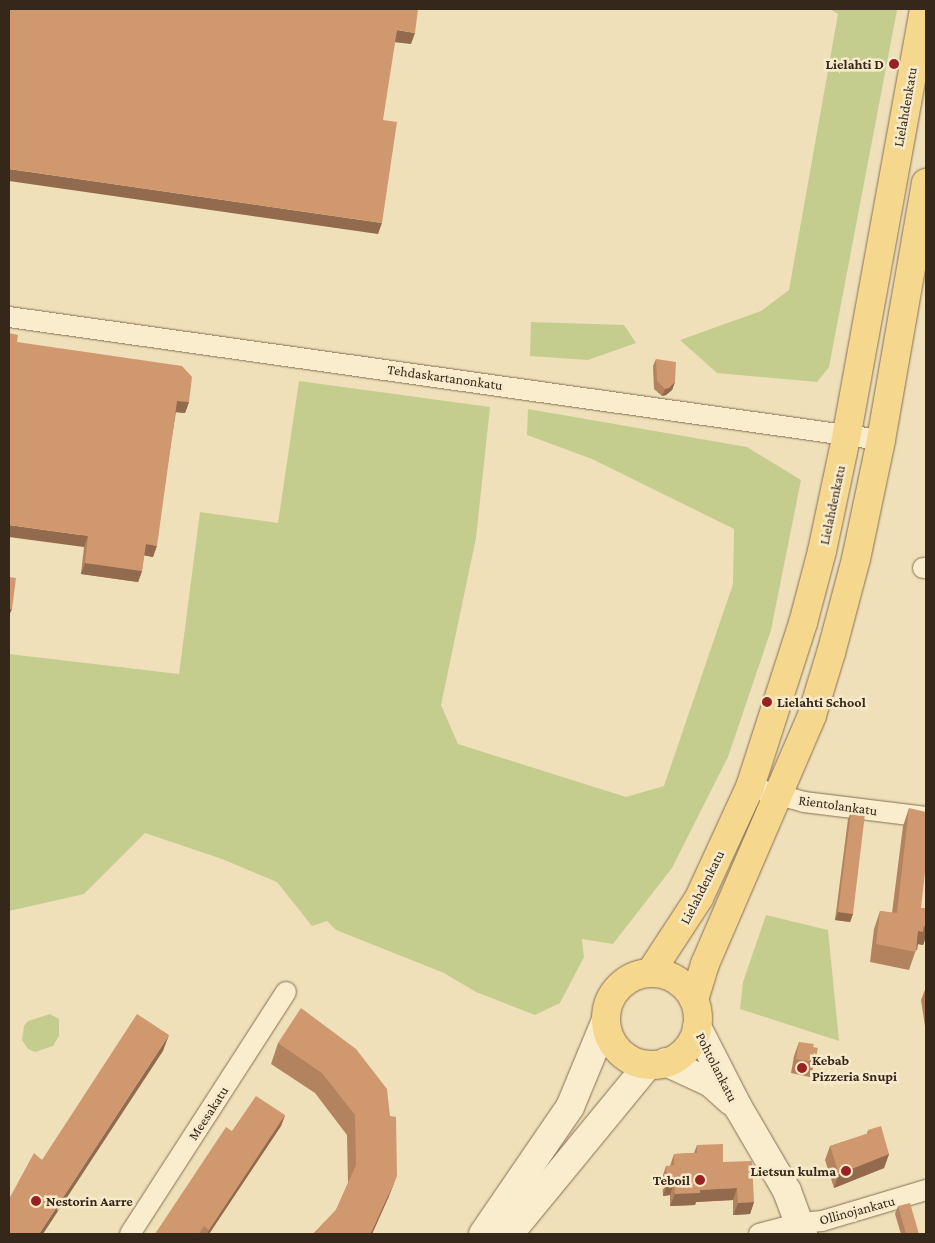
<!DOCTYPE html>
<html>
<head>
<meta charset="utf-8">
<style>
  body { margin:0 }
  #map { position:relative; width:935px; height:1243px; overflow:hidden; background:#efe0ba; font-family:"Crimson Pro",serif }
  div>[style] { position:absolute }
  .green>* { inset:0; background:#c5cd8e }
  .roads { filter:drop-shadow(0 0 1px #876f54) drop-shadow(0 0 1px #876f54) }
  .street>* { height:20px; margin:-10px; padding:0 10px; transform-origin:10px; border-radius:10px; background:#faedcd }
  .secondary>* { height:28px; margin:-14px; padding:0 14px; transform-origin:14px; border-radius:14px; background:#faedcd }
  .primary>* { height:28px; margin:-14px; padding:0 14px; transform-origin:14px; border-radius:14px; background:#f6d78e }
  .primary>.ring { margin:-14px; padding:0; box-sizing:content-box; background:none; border:28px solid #f6d78e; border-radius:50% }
  .wall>* { inset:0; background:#b3835f }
  .shaded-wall>* { inset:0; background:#926a4d }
  .building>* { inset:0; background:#d0986e }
  .dots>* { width:14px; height:14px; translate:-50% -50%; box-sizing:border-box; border:2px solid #f7eaca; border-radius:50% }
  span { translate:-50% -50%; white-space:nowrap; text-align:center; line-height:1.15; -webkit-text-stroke:5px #f7eaca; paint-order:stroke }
  .poi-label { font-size:14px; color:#35271a; font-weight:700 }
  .right { translate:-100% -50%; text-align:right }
  .left { translate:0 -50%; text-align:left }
  .street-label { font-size:14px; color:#35271a }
  .frame { position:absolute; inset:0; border:10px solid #35271a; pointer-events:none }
</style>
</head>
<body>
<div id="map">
  <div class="green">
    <i style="clip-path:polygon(830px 9px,897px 10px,829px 367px,817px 382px,717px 373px,680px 340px,761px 311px,789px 290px,838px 14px)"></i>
    <i style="clip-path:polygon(531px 322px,624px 325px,636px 343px,588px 360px,530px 356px)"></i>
    <i style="clip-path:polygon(299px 381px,490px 407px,476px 538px,441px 705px,458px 744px,626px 797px,664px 786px,733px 584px,734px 529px,592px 459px,527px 435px,528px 409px,747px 447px,801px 480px,771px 630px,728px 757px,672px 868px,613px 944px,582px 939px,584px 957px,560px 1003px,535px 1015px,476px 992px,444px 973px,336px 930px,327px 921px,312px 926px,277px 882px,222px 859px,145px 833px,84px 894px,9px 911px,9px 654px,179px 674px,200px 512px,278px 523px)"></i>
    <i style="clip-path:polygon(766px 915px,828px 930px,839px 1041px,740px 1009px,743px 982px)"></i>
    <i style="clip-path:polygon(50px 1014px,59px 1019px,59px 1036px,53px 1046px,35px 1052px,28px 1049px,22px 1040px,24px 1026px,28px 1021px)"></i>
  </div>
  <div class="roads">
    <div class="street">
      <i style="left:9px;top:317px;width:881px;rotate:8.03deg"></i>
      <i style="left:923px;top:568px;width:3px"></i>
      <i style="left:750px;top:787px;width:56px;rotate:15.5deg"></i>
      <i style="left:804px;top:802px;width:123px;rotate:7deg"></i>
      <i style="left:130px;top:1234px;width:288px;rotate:-57.2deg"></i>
      <i style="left:759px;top:1234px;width:42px;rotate:-15deg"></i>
      <i style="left:800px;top:1223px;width:22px;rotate:-5deg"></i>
      <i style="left:822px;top:1221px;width:109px;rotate:-16.6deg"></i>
    </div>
    <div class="secondary">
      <i style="left:697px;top:1027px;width:90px;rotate:62.9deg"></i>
      <i style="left:738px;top:1107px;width:97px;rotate:59.7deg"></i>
      <i style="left:787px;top:1191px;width:46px;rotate:69.6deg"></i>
      <i style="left:666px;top:1062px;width:50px;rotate:25deg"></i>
      <i style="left:711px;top:1083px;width:27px;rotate:42deg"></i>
      <i style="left:483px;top:1234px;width:154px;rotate:-55.6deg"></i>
      <i style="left:570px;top:1107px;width:94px;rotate:-67.5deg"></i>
      <i style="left:509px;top:1234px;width:219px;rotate:-50.6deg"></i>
    </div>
    <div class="primary">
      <i style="left:650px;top:973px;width:90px;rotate:-56.8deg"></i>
      <i style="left:699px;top:898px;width:122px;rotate:-65.3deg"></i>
      <i style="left:750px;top:787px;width:172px;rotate:-72.1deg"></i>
      <i style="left:803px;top:623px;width:74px;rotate:-75.2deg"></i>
      <i style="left:822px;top:551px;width:121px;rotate:-78deg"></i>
      <i style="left:847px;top:433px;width:431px;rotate:-79.7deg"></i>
      <i class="ring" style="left:606px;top:973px;width:64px;height:64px"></i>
      <i style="left:694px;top:1000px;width:38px;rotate:-73deg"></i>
      <i style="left:705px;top:964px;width:271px;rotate:-66.7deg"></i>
      <i style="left:812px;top:715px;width:65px;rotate:-73deg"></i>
      <i style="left:831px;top:653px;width:97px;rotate:-75.1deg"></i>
      <i style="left:856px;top:559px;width:122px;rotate:-78.1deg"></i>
      <i style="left:881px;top:440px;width:261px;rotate:-80.1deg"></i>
    </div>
  </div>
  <div class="wall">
    <i style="clip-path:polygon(17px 342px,189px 402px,185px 413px,176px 412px,153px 557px,144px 555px,142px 571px,138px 582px,81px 574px,84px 547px)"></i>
    <i style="clip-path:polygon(656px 359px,675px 382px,672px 390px,666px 395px,662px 396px,654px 389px,653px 366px)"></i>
    <i style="clip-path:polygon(909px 808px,921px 908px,926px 914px,926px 937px,923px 945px,918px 944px,909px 970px,870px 962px,874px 929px,880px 911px,892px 913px,903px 826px)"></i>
    <i style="clip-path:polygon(851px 812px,853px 914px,850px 922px,835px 920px,848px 819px)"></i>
    <i style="clip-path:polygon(926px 987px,926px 1033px,921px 1000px)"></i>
    <i style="clip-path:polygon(799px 1042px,813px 1047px,815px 1062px,810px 1077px,791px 1073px,794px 1056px)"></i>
    <i style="clip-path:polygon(278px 1043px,356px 1049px,389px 1196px,372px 1234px,313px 1234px,336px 1210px,348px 1183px,347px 1135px,315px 1093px,271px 1064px)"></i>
    <i style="clip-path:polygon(285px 1115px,281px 1126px,209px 1234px,155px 1234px,232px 1131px)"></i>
    <i style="clip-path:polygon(868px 1130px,889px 1154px,884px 1168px,834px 1188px,825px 1160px,830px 1146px,867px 1134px)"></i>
    <i style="clip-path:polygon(697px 1145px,723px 1162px,754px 1202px,750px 1214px,733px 1215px,733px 1200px,696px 1202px,695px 1205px,670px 1206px,670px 1195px,663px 1196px,662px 1178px,666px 1166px,670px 1166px,674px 1154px,694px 1153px)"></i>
    <i style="clip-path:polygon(898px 1206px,919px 1234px,901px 1234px,895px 1214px)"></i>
  </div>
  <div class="shaded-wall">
    <i style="clip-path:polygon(397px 30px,415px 33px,411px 44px,393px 42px)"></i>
    <i style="clip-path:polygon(9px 169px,382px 223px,378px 234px,9px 181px)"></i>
    <i style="clip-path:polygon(675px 382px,672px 390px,666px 395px,662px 396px,665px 389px)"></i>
    <i style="clip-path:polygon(177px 401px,189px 402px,185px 413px,173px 412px)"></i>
    <i style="clip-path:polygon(9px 525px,88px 536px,84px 547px,9px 537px)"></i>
    <i style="clip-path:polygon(146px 544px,157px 546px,153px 557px,142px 555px)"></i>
    <i style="clip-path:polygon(85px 563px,142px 571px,138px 582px,81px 574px)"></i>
    <i style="clip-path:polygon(9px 609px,12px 609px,9px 616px)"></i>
    <i style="clip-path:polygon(838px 912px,853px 914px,850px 922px,835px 920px)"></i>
    <i style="clip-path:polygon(924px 926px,926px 927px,926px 937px,923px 945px,918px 944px,917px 950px,912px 949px,918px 931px)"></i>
    <i style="clip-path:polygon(169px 1035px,163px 1051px,43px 1234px,39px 1234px)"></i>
    <i style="clip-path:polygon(285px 1115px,281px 1126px,209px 1234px,207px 1234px,209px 1230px)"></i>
    <i style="clip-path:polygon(889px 1154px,884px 1168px,834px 1188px,839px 1174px)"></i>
    <i style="clip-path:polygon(397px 1176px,389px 1196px,372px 1234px,370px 1234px)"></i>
    <i style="clip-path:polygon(674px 1183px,670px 1195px,663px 1196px,667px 1184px)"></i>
    <i style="clip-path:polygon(737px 1188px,733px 1200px,696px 1202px,695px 1205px,670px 1206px,675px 1194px,700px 1190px)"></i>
    <i style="clip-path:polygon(754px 1202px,750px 1214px,733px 1215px,738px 1203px)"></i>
  </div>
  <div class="building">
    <i style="clip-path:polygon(9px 9px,418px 9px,415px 33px,397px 30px,383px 120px,397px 122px,382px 223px,9px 169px)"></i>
    <i style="clip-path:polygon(9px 333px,18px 335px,17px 342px,182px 366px,192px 377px,189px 402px,177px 401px,157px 546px,146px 544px,142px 571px,85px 563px,88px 536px,9px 525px)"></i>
    <i style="clip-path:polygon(656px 359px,676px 362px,675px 382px,669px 388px,665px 389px,657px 381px)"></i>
    <i style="clip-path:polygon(9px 577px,16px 578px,12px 609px,9px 609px)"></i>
    <i style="clip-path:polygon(909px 808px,926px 812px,926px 863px,921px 908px,926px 908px,925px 914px,926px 914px,926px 927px,924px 926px,923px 932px,918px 931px,916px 952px,876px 944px,880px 911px,897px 913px)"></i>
    <i style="clip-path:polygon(851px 812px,865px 814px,853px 914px,838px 912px)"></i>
    <i style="clip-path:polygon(301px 1008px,356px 1049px,387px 1089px,390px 1116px,396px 1117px,397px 1176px,372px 1231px,370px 1234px,313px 1234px,336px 1210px,356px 1165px,355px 1115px,322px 1073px,278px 1043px)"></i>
    <i style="clip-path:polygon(137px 1014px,169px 1035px,39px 1234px,9px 1234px,9px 1199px,34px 1153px,42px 1160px)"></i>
    <i style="clip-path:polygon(799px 1042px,814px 1044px,813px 1047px,818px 1048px,815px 1062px,796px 1059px)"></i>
    <i style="clip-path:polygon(256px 1096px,285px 1115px,209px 1230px,204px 1226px,199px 1234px,155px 1234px,226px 1127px,232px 1131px)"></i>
    <i style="clip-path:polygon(881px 1126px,889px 1154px,839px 1174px,830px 1146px,869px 1133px,868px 1130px)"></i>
    <i style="clip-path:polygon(723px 1144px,723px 1162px,752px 1161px,754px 1202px,738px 1203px,737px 1188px,700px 1190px,700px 1193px,675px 1194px,674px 1183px,667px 1184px,666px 1166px,674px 1165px,674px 1154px,697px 1153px,697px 1145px)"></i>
    <i style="clip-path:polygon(910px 1203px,919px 1234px,906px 1234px,898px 1206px)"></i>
  </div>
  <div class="dots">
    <i style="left:894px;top:64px;background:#982221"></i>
    <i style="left:767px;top:702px;background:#982221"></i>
    <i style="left:802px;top:1068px;background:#982221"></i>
    <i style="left:846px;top:1171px;background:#982221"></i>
    <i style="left:700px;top:1180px;background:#982221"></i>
    <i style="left:36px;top:1201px;background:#982221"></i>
  </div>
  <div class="poi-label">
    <span class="right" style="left:884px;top:64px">Lielahti D</span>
    <span class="left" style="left:777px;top:702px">Lielahti School</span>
    <span class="left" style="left:812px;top:1068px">Kebab<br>Pizzeria Snupi</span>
    <span class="right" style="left:836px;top:1171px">Lietsun kulma</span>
    <span class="right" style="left:690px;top:1180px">Teboil</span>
    <span class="left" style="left:46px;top:1201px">Nestorin Aarre</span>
  </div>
  <div class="street-label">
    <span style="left:905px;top:107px;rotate:-80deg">Lielahdenkatu</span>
    <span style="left:445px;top:377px;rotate:8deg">Tehdaskartanonkatu</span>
    <span style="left:832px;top:505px;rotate:-78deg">Lielahdenkatu</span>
    <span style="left:838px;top:805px;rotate:8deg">Rientolankatu</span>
    <span style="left:702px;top:887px;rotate:-63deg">Lielahdenkatu</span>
    <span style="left:717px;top:1067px;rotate:63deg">Pohtolankatu</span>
    <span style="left:208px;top:1113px;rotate:-57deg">Meesakatu</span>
    <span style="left:857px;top:1210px;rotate:-15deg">Ollinojankatu</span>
  </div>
  <div class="frame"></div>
</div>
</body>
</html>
